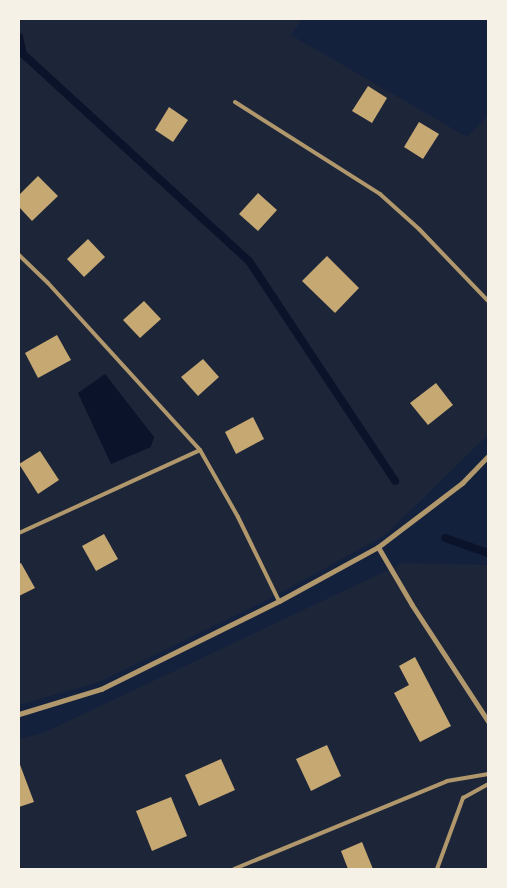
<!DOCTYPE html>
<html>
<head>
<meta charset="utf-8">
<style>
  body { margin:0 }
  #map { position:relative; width:507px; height:888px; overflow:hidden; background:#14213d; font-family:Helvetica,sans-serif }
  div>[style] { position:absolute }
  .green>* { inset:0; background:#1d2539 }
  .water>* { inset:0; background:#0b132b }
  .stream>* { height:8px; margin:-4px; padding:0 4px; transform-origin:4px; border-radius:4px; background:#0b132b }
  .building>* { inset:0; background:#c6a872 }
  .service>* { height:4px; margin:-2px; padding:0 2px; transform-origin:2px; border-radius:2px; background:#b1986c }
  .minor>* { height:5px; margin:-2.5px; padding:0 2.5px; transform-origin:2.5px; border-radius:2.5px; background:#b1986c }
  span { translate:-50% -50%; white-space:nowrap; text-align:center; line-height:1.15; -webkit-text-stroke:4px #f6f1e7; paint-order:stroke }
  .frame { position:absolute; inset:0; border:20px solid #f6f1e7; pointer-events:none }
</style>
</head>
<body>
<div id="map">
  <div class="green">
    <i style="clip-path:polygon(19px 19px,302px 19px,291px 35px,467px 137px,488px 116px,488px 435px,385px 535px,269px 599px,99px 682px,19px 705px)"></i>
    <i style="clip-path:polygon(403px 563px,488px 565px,488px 869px,19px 869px,19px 739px,43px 733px)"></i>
  </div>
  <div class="water">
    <i style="clip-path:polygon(105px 374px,154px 437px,151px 447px,111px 464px,78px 393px)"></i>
  </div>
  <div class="stream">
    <i style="left:19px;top:37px;width:17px;rotate:77deg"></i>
    <i style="left:23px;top:54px;width:306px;rotate:42.5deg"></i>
    <i style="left:249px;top:261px;width:264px;rotate:56.4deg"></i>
    <i style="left:445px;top:538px;width:46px;rotate:19.2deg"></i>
  </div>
  <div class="building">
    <i style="clip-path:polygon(368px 86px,387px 98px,372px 123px,352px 111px)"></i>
    <i style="clip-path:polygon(169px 107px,188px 120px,173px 142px,155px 130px)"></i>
    <i style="clip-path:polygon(419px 122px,439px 134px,423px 159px,404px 147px)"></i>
    <i style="clip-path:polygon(38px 176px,58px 196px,32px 221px,19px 207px,19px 195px)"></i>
    <i style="clip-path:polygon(258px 193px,277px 210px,258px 231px,239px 214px)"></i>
    <i style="clip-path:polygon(88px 239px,105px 257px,84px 277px,67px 259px)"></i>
    <i style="clip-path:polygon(327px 256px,359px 288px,335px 313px,302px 281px)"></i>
    <i style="clip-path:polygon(144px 301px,161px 319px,140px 338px,123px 320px)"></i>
    <i style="clip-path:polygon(57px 335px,71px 360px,38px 378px,25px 353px)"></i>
    <i style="clip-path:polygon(203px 359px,219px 377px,198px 396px,181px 377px)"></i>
    <i style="clip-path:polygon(436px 383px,453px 405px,428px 425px,410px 403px)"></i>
    <i style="clip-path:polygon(253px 417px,264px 439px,236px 454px,225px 432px)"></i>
    <i style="clip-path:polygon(40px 451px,59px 480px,38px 494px,19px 464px)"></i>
    <i style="clip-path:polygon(104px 534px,118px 559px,96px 571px,82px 546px)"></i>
    <i style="clip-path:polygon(21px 563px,35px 588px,19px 596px,19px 564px)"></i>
    <i style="clip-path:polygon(415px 657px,451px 726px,420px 742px,394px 693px,409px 685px,399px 666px)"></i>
    <i style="clip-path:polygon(327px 745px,341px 776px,311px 791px,296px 759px)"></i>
    <i style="clip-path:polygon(221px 759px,235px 790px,199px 806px,185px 775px)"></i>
    <i style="clip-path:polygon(19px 762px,34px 802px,19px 807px)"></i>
    <i style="clip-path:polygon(171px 797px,187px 836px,152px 851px,136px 811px)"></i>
    <i style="clip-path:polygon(362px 842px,373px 869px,348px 869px,341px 851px)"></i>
  </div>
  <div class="service">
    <i style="left:235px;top:102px;width:172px;rotate:32.4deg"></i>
    <i style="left:380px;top:194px;width:52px;rotate:41.9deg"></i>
    <i style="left:419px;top:229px;width:100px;rotate:46.2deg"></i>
    <i style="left:19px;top:255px;width:40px;rotate:44deg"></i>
    <i style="left:48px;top:283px;width:226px;rotate:47.7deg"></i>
    <i style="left:200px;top:450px;width:77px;rotate:60.4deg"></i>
    <i style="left:238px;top:517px;width:93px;rotate:64deg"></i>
    <i style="left:19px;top:533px;width:199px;rotate:-24.6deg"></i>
    <i style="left:234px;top:869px;width:230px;rotate:-22.4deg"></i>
    <i style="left:447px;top:781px;width:42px;rotate:-9.7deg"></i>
    <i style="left:437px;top:869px;width:76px;rotate:-69.9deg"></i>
    <i style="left:463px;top:798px;width:29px;rotate:-29deg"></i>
  </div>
  <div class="minor">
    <i style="left:378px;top:547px;width:67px;rotate:59.6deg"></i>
    <i style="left:412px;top:605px;width:139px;rotate:56.8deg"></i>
    <i style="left:19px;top:714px;width:86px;rotate:-17deg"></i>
    <i style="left:101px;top:689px;width:199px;rotate:-26.3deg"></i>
    <i style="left:279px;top:601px;width:113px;rotate:-28.6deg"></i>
    <i style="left:378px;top:547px;width:106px;rotate:-37.3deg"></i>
    <i style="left:462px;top:483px;width:37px;rotate:-46deg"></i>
  </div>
  <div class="frame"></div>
</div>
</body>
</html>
